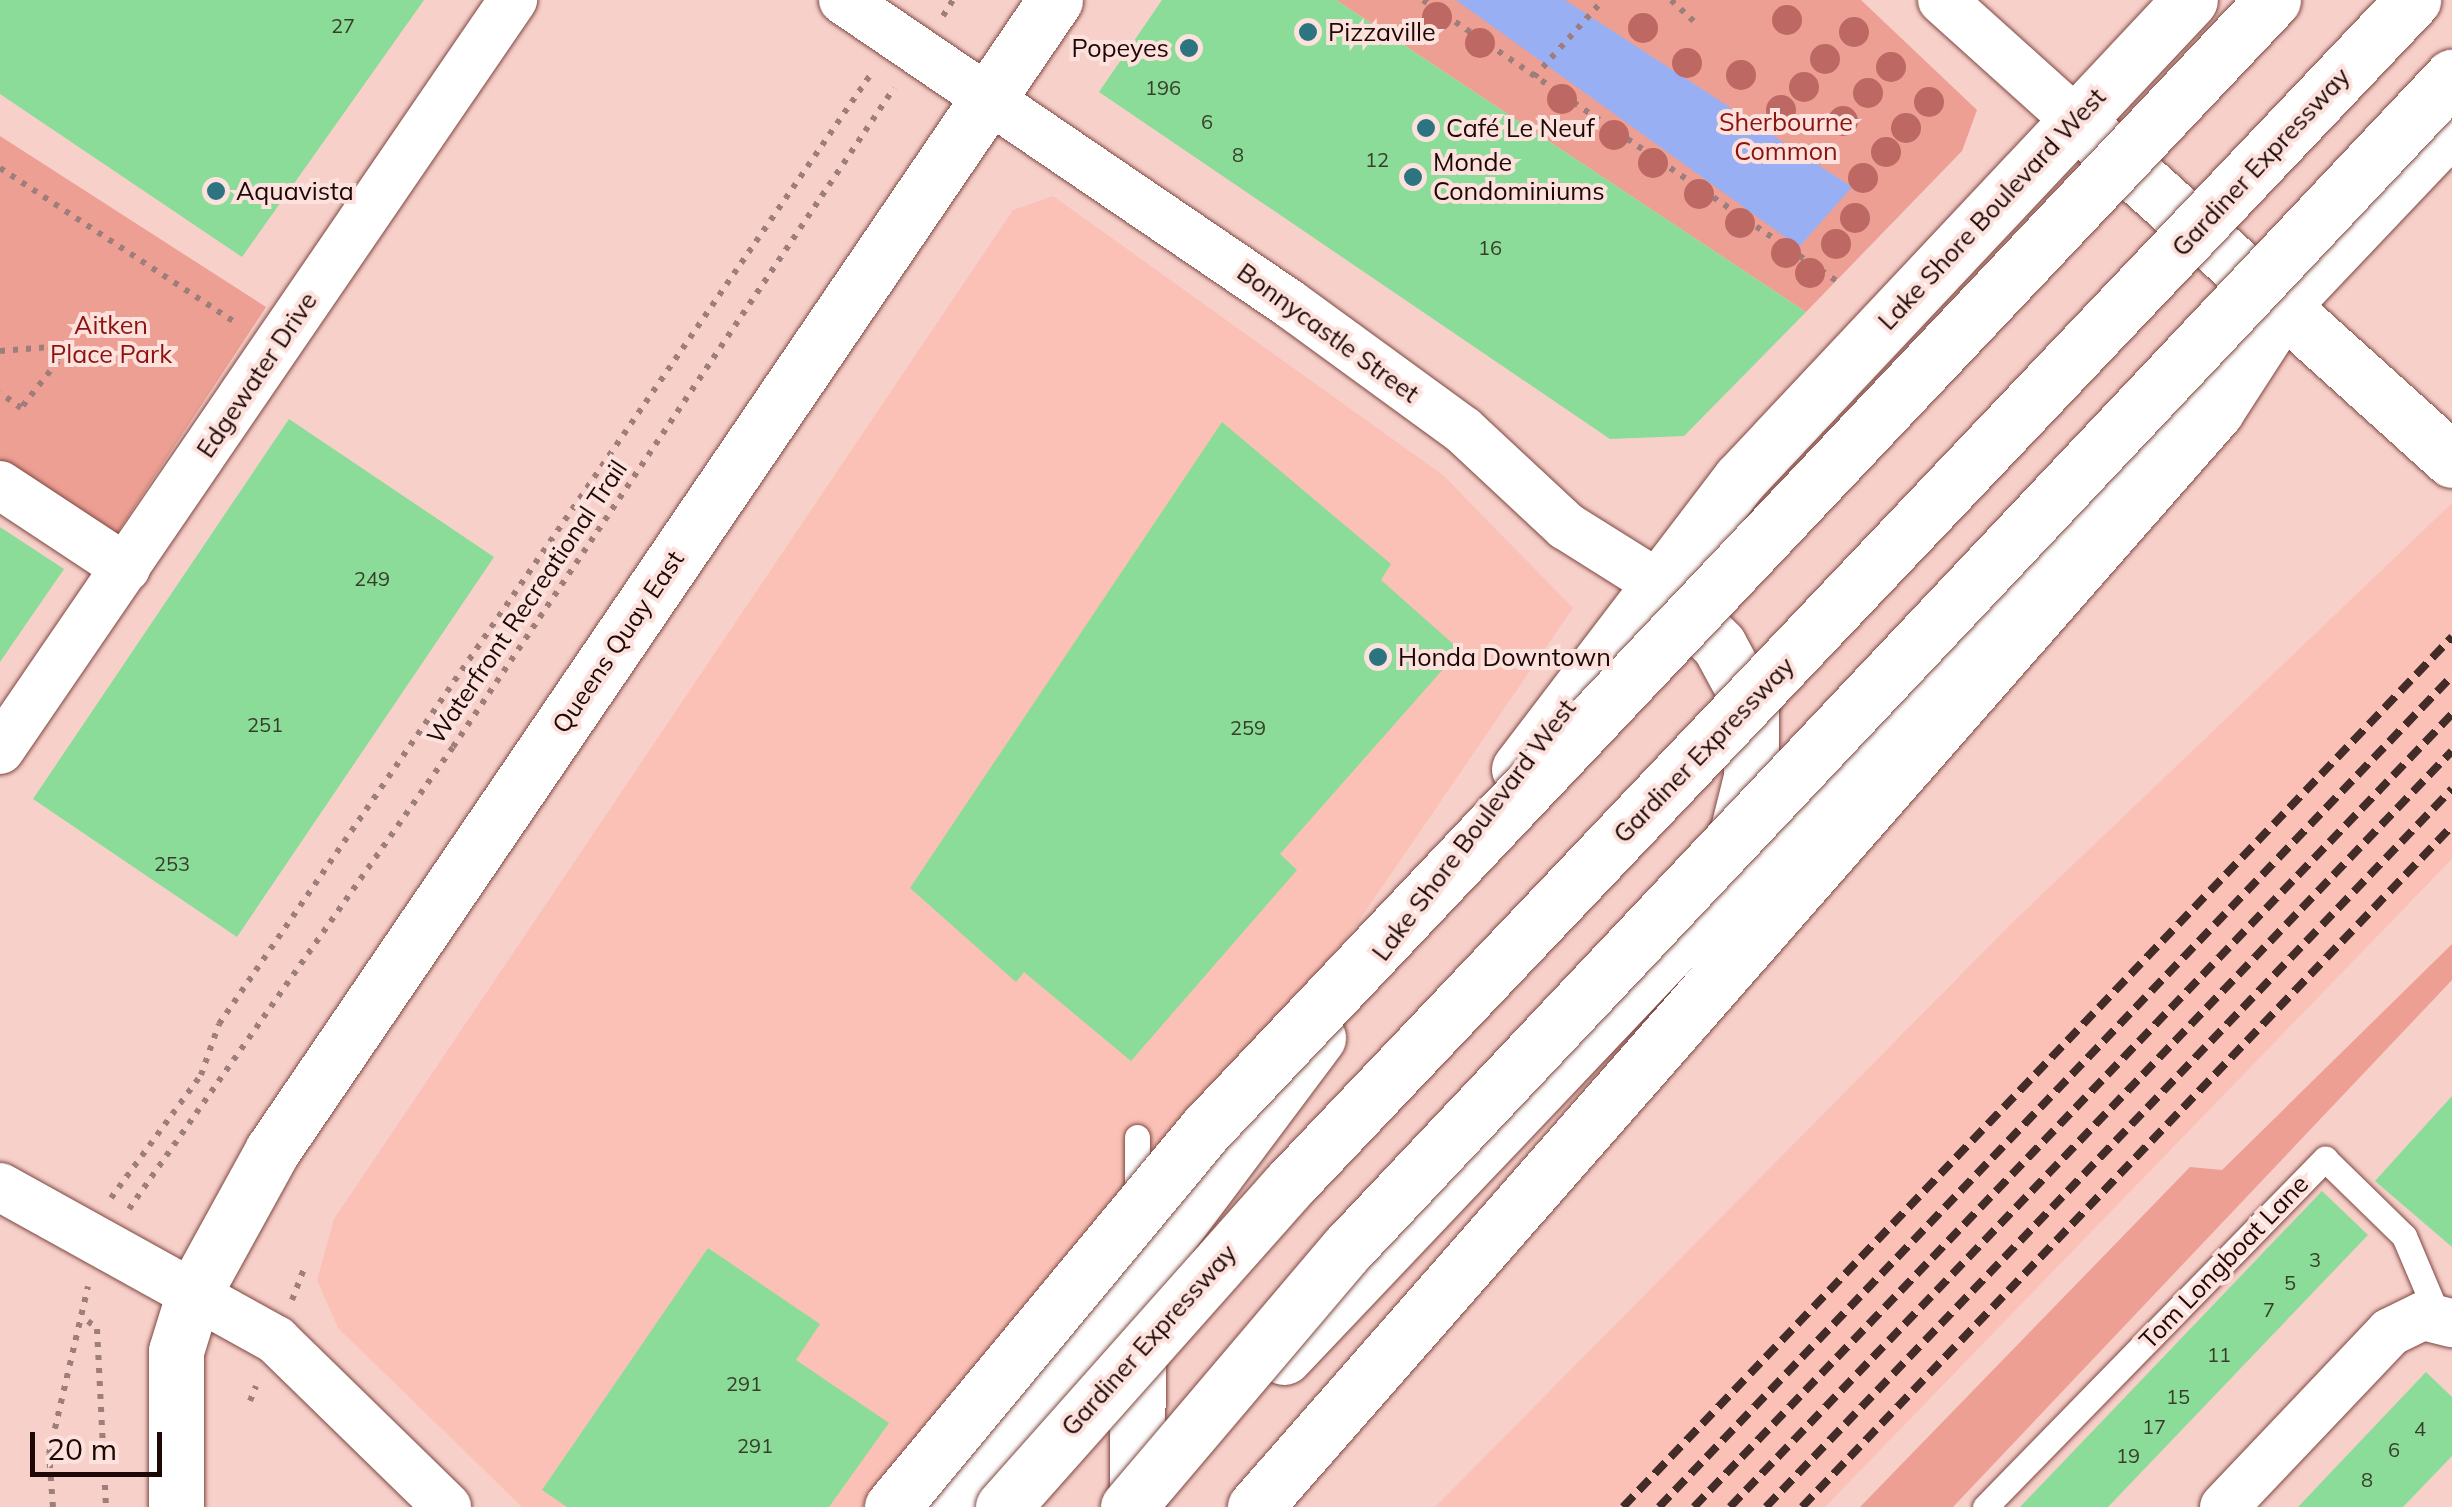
<!DOCTYPE html>
<html>
<head>
<meta charset="utf-8">
<style>
  body { margin:0 }
  #map { position:relative; width:2452px; height:1507px; overflow:hidden; background:#f8d0ca; font-family:Mulish,sans-serif }
  div>[style] { position:absolute }
  .built>* { inset:0; background:#fbc1b7 }
  .green>* { inset:0; background:#ed9f93 }
  .water>* { inset:0; background:#98b0f3 }
  .building>* { inset:0; background:#8adc98 }
  .path>* { height:6px; margin-top:-3px; transform-origin:0; background:repeating-linear-gradient(90deg,#9e7e7a 0 5px,transparent 0 13px) }
  .roads { filter:drop-shadow(0 0 2px #7e4740) drop-shadow(0 0 2px #7e4740) }
  .service>* { height:25px; margin:-12.5px; padding:0 12.5px; transform-origin:12.5px; border-radius:12.5px; background:#fff }
  .minor>* { height:48px; margin:-24px; padding:0 24px; transform-origin:24px; border-radius:24px; background:#fff }
  .tertiary>* { height:55px; margin:-27.5px; padding:0 27.5px; transform-origin:27.5px; border-radius:27.5px; background:#fff }
  .primary>* { height:55px; margin:-27.5px; padding:0 27.5px; transform-origin:27.5px; border-radius:27.5px; background:#fff }
  .trunk>* { height:55px; margin:-27.5px; padding:0 27.5px; transform-origin:27.5px; border-radius:27.5px; background:#fff }
  .motorway>* { height:55px; margin:-27.5px; padding:0 27.5px; transform-origin:27.5px; border-radius:27.5px; background:#fff }
  .rail>* { height:8px; margin-top:-4px; transform-origin:0; background:repeating-linear-gradient(90deg,#432b28 0 15px,transparent 0 23px) }
  .bridges { filter:drop-shadow(0 0 2px #7e4740) drop-shadow(0 0 2px #7e4740) }
  .motorway-bridge>* { height:55px; margin:-27.5px; padding:0 27.5px; transform-origin:27.5px; border-radius:27.5px; background:#fff }
  .trees>* { width:30px; height:30px; margin:-15px; border-radius:50%; background:#bd6863 }
  .dots>* { width:28px; height:28px; translate:-50% -50%; box-sizing:border-box; border:5px solid #fce1dc; border-radius:50% }
  span { translate:-50% -50%; white-space:nowrap; text-align:center; line-height:1.15; -webkit-text-stroke:8px #fce1dc; paint-order:stroke }
  .number-label { font-size:20px; color:#383d2a }
  .number-label span { -webkit-text-stroke-width:0 }
  .poi-label { font-size:25px; color:#1d0806 }
  .left { translate:0 -50%; text-align:left }
  .right { translate:-100% -50%; text-align:right }
  .park-label { font-size:25px; color:#8c130f }
  .street-label { font-size:25px; color:#1d0806 }
  .scale { position:absolute; left:30px; top:1432px; width:132px; height:45px; box-sizing:border-box; border:5px solid #1d0806; border-top:0; padding-left:12px; font-size:30px; line-height:35px; white-space:nowrap; color:#1d0806; -webkit-text-stroke:8px #fce1dc; paint-order:stroke }
</style>
</head>
<body>
<div id="map">
  <div class="built">
    <i style="clip-path:polygon(1053px 196px,1443px 475px,1573px 608px,1352px 931px,863px 1507px,522px 1507px,338px 1328px,317px 1280px,334px 1219px,1013px 210px)"></i>
    <i style="clip-path:polygon(2452px 503px,2452px 859px,1825px 1507px,1435px 1507px,2013px 922px)"></i>
  </div>
  <div class="green">
    <i style="clip-path:polygon(1336px 0,1861px 0,1977px 110px,1962px 151px,1806px 312px)"></i>
    <i style="clip-path:polygon(0 136px,266px 307px,114px 538px,0 465px)"></i>
    <i style="clip-path:polygon(2452px 944px,2452px 980px,1953px 1507px,1860px 1507px,2190px 1167px,2222px 1170px)"></i>
  </div>
  <div class="water">
    <i style="clip-path:polygon(1456px 0,1565px 0,1852px 187px,1799px 247px)"></i>
  </div>
  <div class="building">
    <i style="clip-path:polygon(0 0,424px 0,242px 257px,0 94px)"></i>
    <i style="clip-path:polygon(1162px 0,1336px 0,1806px 312px,1684px 436px,1610px 439px,1099px 92px)"></i>
    <i style="clip-path:polygon(289px 419px,494px 557px,237px 937px,33px 799px)"></i>
    <i style="clip-path:polygon(1222px 422px,1391px 564px,1381px 580px,1460px 650px,1280px 854px,1297px 870px,1131px 1061px,1024px 972px,1016px 982px,910px 888px)"></i>
    <i style="clip-path:polygon(0 527px,64px 569px,0 662px)"></i>
    <i style="clip-path:polygon(2452px 1096px,2452px 1247px,2375px 1181px)"></i>
    <i style="clip-path:polygon(2322px 1191px,2368px 1235px,2108px 1507px,2020px 1507px)"></i>
    <i style="clip-path:polygon(708px 1248px,820px 1324px,796px 1360px,889px 1423px,829px 1507px,567px 1507px,542px 1490px)"></i>
    <i style="clip-path:polygon(2426px 1372px,2452px 1397px,2452px 1456px,2403px 1507px,2298px 1507px)"></i>
  </div>
  <div class="path">
    <i style="left:1423px;top:0;width:505px;rotate:34.19deg"></i>
    <i style="left:1671px;top:0;width:35px;rotate:43deg"></i>
    <i style="left:943px;top:16px;width:19px;rotate:-58deg"></i>
    <i style="left:1534px;top:77px;width:103px;rotate:-48.1deg"></i>
    <i style="left:0;top:168px;width:282px;rotate:33.3deg"></i>
    <i style="left:0;top:351px;width:50px;rotate:-4.6deg"></i>
    <i style="left:50px;top:347px;width:16px;rotate:60deg"></i>
    <i style="left:58px;top:361px;width:60px;rotate:128.2deg"></i>
    <i style="left:21px;top:408px;width:26px;rotate:-144deg"></i>
    <i style="left:111px;top:1198px;width:152px;rotate:-53.8deg"></i>
    <i style="left:201px;top:1075px;width:54px;rotate:-70.6deg"></i>
    <i style="left:219px;top:1024px;width:1156px;rotate:-55.54deg"></i>
    <i style="left:129px;top:1209px;width:564px;rotate:-54.96deg"></i>
    <i style="left:453px;top:747px;width:793px;rotate:-56.21deg"></i>
    <i style="left:292px;top:1300px;width:33px;rotate:-69deg"></i>
    <i style="left:88px;top:1321px;width:12px;rotate:42deg"></i>
    <i style="left:97px;top:1329px;width:178px;rotate:87.1deg"></i>
    <i style="left:250px;top:1401px;width:16px;rotate:-68deg"></i>
    <i style="left:53px;top:1507px;width:53px;rotate:-94.3deg"></i>
    <i style="left:49px;top:1454px;width:172px;rotate:-76.9deg"></i>
  </div>
  <div class="roads">
    <div class="service">
      <i style="left:1137px;top:1201px;width:64px;rotate:-90deg"></i>
      <i style="left:1985px;top:1507px;width:487px;rotate:-45.7deg"></i>
      <i style="left:2325px;top:1159px;width:110px;rotate:44.3deg"></i>
      <i style="left:2404px;top:1236px;width:87px;rotate:67deg"></i>
    </div>
    <div class="minor">
      <i style="left:843px;top:0;width:541px;rotate:34.22deg"></i>
      <i style="left:1290px;top:304px;width:214px;rotate:36.1deg"></i>
      <i style="left:1463px;top:430px;width:141px;rotate:43deg"></i>
      <i style="left:1566px;top:526px;width:107px;rotate:32.1deg"></i>
      <i style="left:1942px;top:0;width:178px;rotate:42deg"></i>
      <i style="left:0;top:485px;width:151px;rotate:33.4deg"></i>
      <i style="left:0;top:750px;width:909px;rotate:-55.63deg"></i>
      <i style="left:0;top:1187px;width:316px;rotate:29deg"></i>
      <i style="left:276px;top:1340px;width:239px;rotate:44.3deg"></i>
      <i style="left:2224px;top:1507px;width:241px;rotate:-46.5deg"></i>
      <i style="left:2390px;top:1332px;width:37px;rotate:-26deg"></i>
      <i style="left:2423px;top:1316px;width:30px;rotate:14deg"></i>
    </div>
    <div class="tertiary">
      <i style="left:2074px;top:119px;width:509px;rotate:42.05deg"></i>
    </div>
    <div class="primary">
      <i style="left:176px;top:1507px;width:156px;rotate:-90deg"></i>
      <i style="left:176px;top:1351px;width:61px;rotate:-72.8deg"></i>
      <i style="left:194px;top:1293px;width:162px;rotate:-61.2deg"></i>
      <i style="left:272px;top:1151px;width:1392px;rotate:-55.77deg"></i>
    </div>
    <div class="trunk">
      <i style="left:1657px;top:583px;width:88px;rotate:45deg"></i>
      <i style="left:1719px;top:645px;width:67px;rotate:61.5deg"></i>
      <i style="left:1751px;top:704px;width:73px;rotate:90deg"></i>
      <i style="left:1751px;top:777px;width:78px;rotate:104deg"></i>
      <i style="left:1519px;top:769px;width:365px;rotate:-52.7deg"></i>
      <i style="left:1740px;top:479px;width:657px;rotate:-46.79deg"></i>
      <i style="left:1284px;top:1357px;width:1697px;rotate:-46.5deg"></i>
      <i style="left:949px;top:1507px;width:293px;rotate:-50.4deg"></i>
      <i style="left:1136px;top:1281px;width:304px;rotate:-53.2deg"></i>
      <i style="left:1137px;top:1507px;width:187px;rotate:-89.7deg"></i>
    </div>
    <div class="motorway">
      <i style="left:1255px;top:1507px;width:1458px;rotate:-48.75deg"></i>
      <i style="left:2216px;top:411px;width:121px;rotate:-57.1deg"></i>
    </div>
  </div>
  <div class="rail">
    <i style="left:1623px;top:1507px;width:1202px;rotate:-46.38deg"></i>
    <i style="left:1659px;top:1507px;width:1149px;rotate:-46.34deg"></i>
    <i style="left:1694px;top:1507px;width:1097px;rotate:-46.29deg"></i>
    <i style="left:1730px;top:1507px;width:1045px;rotate:-46.32deg"></i>
    <i style="left:1766px;top:1507px;width:993px;rotate:-46.31deg"></i>
    <i style="left:1802px;top:1507px;width:941px;rotate:-46.33deg"></i>
  </div>
  <div class="bridges">
    <div class="motorway-bridge">
      <i style="left:892px;top:1507px;width:490px;rotate:-50.3deg"></i>
      <i style="left:1205px;top:1130px;width:1555px;rotate:-46.62deg"></i>
      <i style="left:1003px;top:1507px;width:429px;rotate:-48.4deg"></i>
      <i style="left:1288px;top:1186px;width:1635px;rotate:-46.51deg"></i>
      <i style="left:1128px;top:1507px;width:338px;rotate:-49.7deg"></i>
      <i style="left:1347px;top:1249px;width:1611px;rotate:-46.69deg"></i>
    </div>
  </div>
  <div class="trees">
    <i style="left:1437px;top:17px"></i>
    <i style="left:1787px;top:20px"></i>
    <i style="left:1643px;top:28px"></i>
    <i style="left:1854px;top:32px"></i>
    <i style="left:1480px;top:43px"></i>
    <i style="left:1825px;top:59px"></i>
    <i style="left:1687px;top:63px"></i>
    <i style="left:1891px;top:67px"></i>
    <i style="left:1741px;top:75px"></i>
    <i style="left:1804px;top:87px"></i>
    <i style="left:1868px;top:93px"></i>
    <i style="left:1562px;top:99px"></i>
    <i style="left:1929px;top:102px"></i>
    <i style="left:1781px;top:110px"></i>
    <i style="left:1843px;top:121px"></i>
    <i style="left:1906px;top:128px"></i>
    <i style="left:1614px;top:135px"></i>
    <i style="left:1886px;top:152px"></i>
    <i style="left:1653px;top:163px"></i>
    <i style="left:1863px;top:178px"></i>
    <i style="left:1699px;top:194px"></i>
    <i style="left:1855px;top:218px"></i>
    <i style="left:1740px;top:223px"></i>
    <i style="left:1836px;top:244px"></i>
    <i style="left:1786px;top:253px"></i>
    <i style="left:1810px;top:273px"></i>
  </div>
  <div class="dots">
    <i style="left:1308px;top:32px;background:#2c747f"></i>
    <i style="left:1189px;top:48px;background:#2c747f"></i>
    <i style="left:1426px;top:128px;background:#2c747f"></i>
    <i style="left:1413px;top:177px;background:#2c747f"></i>
    <i style="left:216px;top:191px;background:#2c747f"></i>
    <i style="left:1378px;top:657px;background:#2c747f"></i>
  </div>
  <div class="number-label">
    <span style="left:343px;top:25px">27</span>
    <span style="left:1163px;top:87px">196</span>
    <span style="left:1207px;top:121px">6</span>
    <span style="left:1238px;top:154px">8</span>
    <span style="left:1377px;top:159px">12</span>
    <span style="left:1490px;top:247px">16</span>
    <span style="left:372px;top:578px">249</span>
    <span style="left:265px;top:724px">251</span>
    <span style="left:1248px;top:727px">259</span>
    <span style="left:172px;top:863px">253</span>
    <span style="left:2315px;top:1259px">3</span>
    <span style="left:2290px;top:1282px">5</span>
    <span style="left:2269px;top:1309px">7</span>
    <span style="left:2219px;top:1354px">11</span>
    <span style="left:744px;top:1383px">291</span>
    <span style="left:2178px;top:1396px">15</span>
    <span style="left:2154px;top:1426px">17</span>
    <span style="left:2420px;top:1428px">4</span>
    <span style="left:755px;top:1445px">291</span>
    <span style="left:2394px;top:1449px">6</span>
    <span style="left:2128px;top:1455px">19</span>
    <span style="left:2367px;top:1479px">8</span>
  </div>
  <div class="poi-label">
    <span class="left" style="left:1328px;top:32px">Pizzaville</span>
    <span class="right" style="left:1169px;top:48px">Popeyes</span>
    <span class="left" style="left:1446px;top:128px">Café Le Neuf</span>
    <span class="left" style="left:1433px;top:177px">Monde<br>Condominiums</span>
    <span class="left" style="left:236px;top:191px">Aquavista</span>
    <span class="left" style="left:1398px;top:657px">Honda Downtown</span>
  </div>
  <div class="park-label">
    <span style="left:1786px;top:137px">Sherbourne<br>Common</span>
    <span style="left:111px;top:340px">Aitken<br>Place Park</span>
  </div>
  <div class="street-label">
    <span style="left:2261px;top:162px;rotate:-47deg">Gardiner Expressway</span>
    <span style="left:1992px;top:209px;rotate:-47deg">Lake Shore Boulevard West</span>
    <span style="left:1328px;top:333px;rotate:36deg">Bonnycastle Street</span>
    <span style="left:257px;top:375px;rotate:-56deg">Edgewater Drive</span>
    <span style="left:527px;top:602px;rotate:-56deg">Waterfront Recreational Trail</span>
    <span style="left:618px;top:642px;rotate:-56deg">Queens Quay East</span>
    <span style="left:1704px;top:750px;rotate:-46deg">Gardiner Expressway</span>
    <span style="left:1474px;top:830px;rotate:-53deg">Lake Shore Boulevard West</span>
    <span style="left:2224px;top:1262px;rotate:-46deg">Tom Longboat Lane</span>
    <span style="left:1149px;top:1340px;rotate:-48deg">Gardiner Expressway</span>
  </div>
  <div class="scale">20 m</div>
</div>
</body>
</html>
